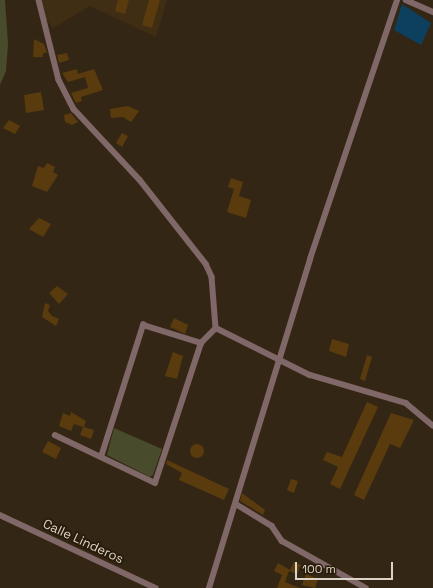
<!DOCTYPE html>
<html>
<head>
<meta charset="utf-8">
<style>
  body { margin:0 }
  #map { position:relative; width:433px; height:588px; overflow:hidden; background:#342614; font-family:"Space Grotesk",sans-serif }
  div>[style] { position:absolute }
  .built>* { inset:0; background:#3f2d14 }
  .green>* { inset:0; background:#494b2d }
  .water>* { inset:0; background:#0d405e }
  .building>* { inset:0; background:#593b0d }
  .round { border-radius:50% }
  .minor>* { height:5.5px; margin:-2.75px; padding:0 2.75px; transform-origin:2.75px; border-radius:2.75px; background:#806768 }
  span { translate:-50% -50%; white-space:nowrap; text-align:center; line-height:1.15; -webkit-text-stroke:4px #2a1c0a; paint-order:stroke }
  .street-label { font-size:13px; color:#dcd3c8 }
  .scale { position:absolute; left:295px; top:562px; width:98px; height:18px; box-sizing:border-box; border:2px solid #dcd3c8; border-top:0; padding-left:5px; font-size:12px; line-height:14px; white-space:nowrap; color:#dcd3c8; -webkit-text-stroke:3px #2a1c0a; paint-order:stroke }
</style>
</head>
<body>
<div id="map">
  <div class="built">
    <i style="clip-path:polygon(41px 0,167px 0,156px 37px,90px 6px,53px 28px,45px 18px)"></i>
  </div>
  <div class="green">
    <i style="clip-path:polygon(0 0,5px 0,8px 44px,6px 71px,0 85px)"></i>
    <i style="clip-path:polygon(114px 428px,162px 449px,153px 475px,150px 477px,107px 455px)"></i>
  </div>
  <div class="water">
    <i style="clip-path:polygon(402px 4px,431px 23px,421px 45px,394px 30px)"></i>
  </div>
  <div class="building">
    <i style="clip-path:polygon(118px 0,129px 0,125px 14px,115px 11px)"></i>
    <i style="clip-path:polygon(149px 0,160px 0,152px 28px,142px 25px)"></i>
    <i style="clip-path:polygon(34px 39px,44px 44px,47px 53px,43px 53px,43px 57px,33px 57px)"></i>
    <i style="clip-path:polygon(67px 53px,69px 60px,59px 63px,57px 55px)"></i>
    <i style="clip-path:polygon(77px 69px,78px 74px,94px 69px,103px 90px,81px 97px,82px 101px,76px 103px,71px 93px,88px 88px,85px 77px,68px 82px,62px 73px)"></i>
    <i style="clip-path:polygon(41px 92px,44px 110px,26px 113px,24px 95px)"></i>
    <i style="clip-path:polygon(128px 106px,139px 111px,131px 122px,123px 117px,111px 118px,110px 109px)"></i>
    <i style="clip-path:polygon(71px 113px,78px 122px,72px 125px,65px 122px,64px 115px)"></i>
    <i style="clip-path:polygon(9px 120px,20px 126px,15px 134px,3px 128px)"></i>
    <i style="clip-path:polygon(122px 133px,128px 136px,122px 147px,116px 143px)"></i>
    <i style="clip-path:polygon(47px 163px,55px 167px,53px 172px,58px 175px,47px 192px,32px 186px,38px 166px,44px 168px)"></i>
    <i style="clip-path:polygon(231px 178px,243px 182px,239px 196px,251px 200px,246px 218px,227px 212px,234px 189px,228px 187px)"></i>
    <i style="clip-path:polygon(39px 218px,51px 224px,43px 237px,29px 229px)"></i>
    <i style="clip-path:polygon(57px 286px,68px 294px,59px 304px,49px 293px)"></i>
    <i style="clip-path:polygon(45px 303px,50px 305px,48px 311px,52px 316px,59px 319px,56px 326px,42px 317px)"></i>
    <i style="clip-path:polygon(174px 318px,188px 325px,185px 334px,170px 327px)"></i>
    <i style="clip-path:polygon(332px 339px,349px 344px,346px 357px,329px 351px)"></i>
    <i style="clip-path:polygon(173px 352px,183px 356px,177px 379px,165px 376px)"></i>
    <i style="clip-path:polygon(367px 355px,372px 357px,365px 381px,360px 379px)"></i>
    <i style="clip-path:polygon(367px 402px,378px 407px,340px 489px,330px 484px,338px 467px,323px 460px,327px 452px,342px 457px)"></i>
    <i style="clip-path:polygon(71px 412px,86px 421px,84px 427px,94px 430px,91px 439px,80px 435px,83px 427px,74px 424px,71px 431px,59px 426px,63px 413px,70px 416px)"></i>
    <i style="clip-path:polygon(391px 413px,414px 420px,400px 448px,390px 444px,364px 500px,354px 495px)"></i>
    <i style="clip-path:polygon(48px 441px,61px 448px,56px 459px,42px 452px)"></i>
    <i class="round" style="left:190px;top:444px;width:14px;height:14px"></i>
    <i style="clip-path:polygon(167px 460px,229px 489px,224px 500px,179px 480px,182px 473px,166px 464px)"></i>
    <i style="clip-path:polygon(291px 479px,298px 481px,294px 493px,287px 490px)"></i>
    <i style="clip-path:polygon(242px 493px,265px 510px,263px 515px,240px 501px)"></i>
    <i style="clip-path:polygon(294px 562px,301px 565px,297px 574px,289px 571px,285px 582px,300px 588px,277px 588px,282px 575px,274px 571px,278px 563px,290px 570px)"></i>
    <i style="clip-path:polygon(306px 574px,318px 579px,315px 588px,302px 585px)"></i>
  </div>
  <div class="minor">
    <i style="left:39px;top:0;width:82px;rotate:76deg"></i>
    <i style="left:59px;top:80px;width:33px;rotate:63deg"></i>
    <i style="left:74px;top:109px;width:97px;rotate:47.1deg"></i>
    <i style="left:140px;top:180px;width:107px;rotate:51.8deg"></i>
    <i style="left:206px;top:264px;width:14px;rotate:65deg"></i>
    <i style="left:212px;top:277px;width:51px;rotate:85.5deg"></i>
    <i style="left:216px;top:328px;width:105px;rotate:26.6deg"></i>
    <i style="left:310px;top:375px;width:100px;rotate:16.3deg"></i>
    <i style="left:406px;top:403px;width:35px;rotate:40deg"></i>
    <i style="left:406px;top:0;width:30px;rotate:24deg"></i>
    <i style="left:55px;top:435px;width:111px;rotate:25.6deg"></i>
    <i style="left:155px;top:483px;width:147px;rotate:-71.8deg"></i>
    <i style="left:201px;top:343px;width:21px;rotate:-45deg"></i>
    <i style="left:101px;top:457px;width:139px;rotate:-72.3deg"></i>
    <i style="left:143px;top:325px;width:61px;rotate:17.2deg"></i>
    <i style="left:236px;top:504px;width:42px;rotate:31.4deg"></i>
    <i style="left:272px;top:526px;width:18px;rotate:56deg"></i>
    <i style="left:282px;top:541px;width:96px;rotate:29.2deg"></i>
    <i style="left:0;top:515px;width:172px;rotate:25.1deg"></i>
    <i style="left:209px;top:588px;width:344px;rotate:-72.9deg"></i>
    <i style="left:310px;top:259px;width:273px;rotate:-71.4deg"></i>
  </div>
  <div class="street-label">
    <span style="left:83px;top:542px;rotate:25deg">Calle Linderos</span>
  </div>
  <div class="scale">100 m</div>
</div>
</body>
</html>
